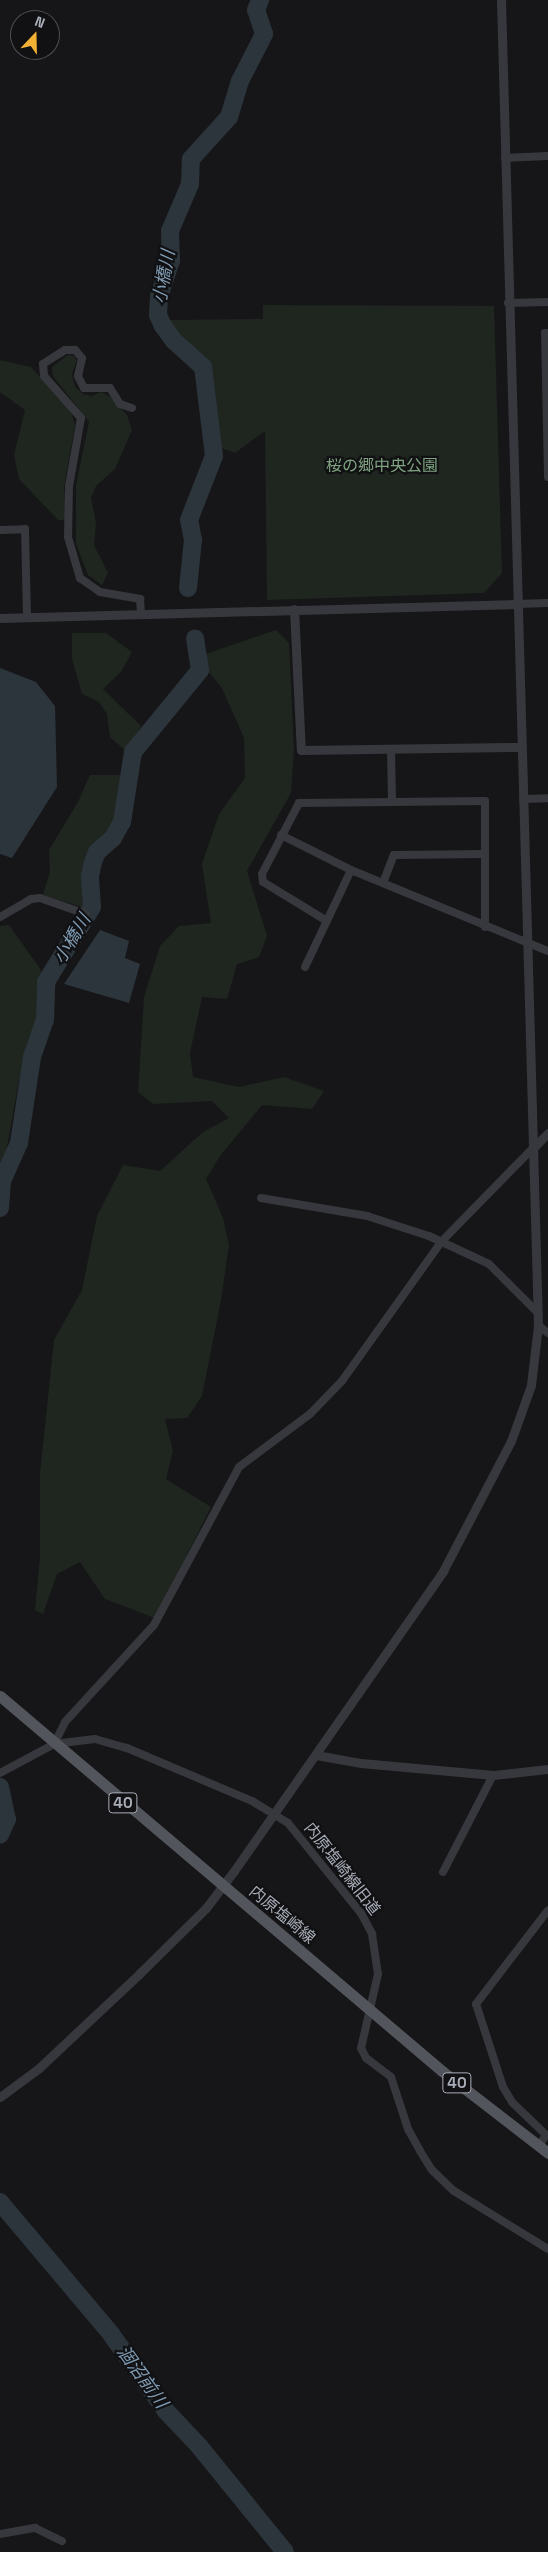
<!DOCTYPE html>
<html>
<head>
<meta charset="utf-8">
<style>
  body { margin:0 }
  #map { position:relative; width:548px; height:2552px; overflow:hidden; background:#161618; font-family:"Space Grotesk","Noto Sans JP",sans-serif }
  div>[style] { position:absolute }
  .green>* { inset:0; background:#1e261f }
  .water>* { inset:0; background:#2c353c }
  .river>* { height:18px; margin:-9px; padding:0 9px; transform-origin:9px; border-radius:9px; background:#2c353c }
  .minor>* { height:8px; margin:-4px; padding:0 4px; transform-origin:4px; border-radius:4px; background:#37383d }
  .tertiary>* { height:9px; margin:-4.5px; padding:0 4.5px; transform-origin:4.5px; border-radius:4.5px; background:#37383d }
  .primary>* { height:11px; margin:-5.5px; padding:0 5.5px; transform-origin:5.5px; border-radius:5.5px; background:#53555c }
  span { translate:-50% -50%; white-space:nowrap; text-align:center; line-height:1.15; -webkit-text-stroke:4.5px #111113; paint-order:stroke }
  .shield-label span { padding:1px 4px; background:#111113; border:1px solid; border-radius:4px; -webkit-text-stroke-width:0 }
  .shield-label { font-size:15px; color:#a8adb8; font-weight:700 }
  .park-label { font-size:16px; color:#7fa381 }
  .street-label { font-size:16px; color:#a8adb8 }
  .water-label { font-size:18px; color:#7f9bb3; font-style:italic }
  .north { position:absolute; left:10px; top:10px; width:50px; height:50px; box-sizing:border-box; background:#111113; border:1px solid #4d4f55; border-radius:50%; rotate:21deg; font-size:14px; font-weight:700; line-height:20px; text-align:center; color:#a8adb8 }
  .north::after { content:''; display:block; margin:auto; width:18px; height:22px; background:#f2b134; clip-path:polygon(50% 0,100% 100%,50% 72%,0 100%) }
</style>
</head>
<body>
<div id="map">
  <div class="green">
    <i style="clip-path:polygon(263px 305px,494px 306px,502px 573px,484px 593px,267px 600px,265px 431px,235px 453px,219px 447px,208px 369px,186px 347px,169px 320px,263px 319px)"></i>
    <i style="clip-path:polygon(68px 355px,74px 356px,77px 360px,72px 374px,75px 387px,83px 394px,92px 396px,101px 392px,111px 397px,127px 415px,132px 430px,115px 469px,96px 486px,91px 498px,96px 523px,94px 545px,108px 573px,102px 585px,88px 575px,76px 544px,76px 485px,89px 422px,53px 376px,52px 367px)"></i>
    <i style="clip-path:polygon(0 360px,31px 367px,71px 412px,75px 425px,64px 487px,66px 520px,58px 520px,19px 479px,14px 455px,25px 410px,0 392px)"></i>
    <i style="clip-path:polygon(276px 630px,289px 643px,294px 751px,291px 793px,247px 871px,267px 936px,259px 957px,237px 964px,227px 999px,202px 997px,190px 1053px,193px 1077px,239px 1087px,284px 1077px,324px 1091px,312px 1109px,262px 1105px,220px 1156px,206px 1179px,223px 1218px,229px 1245px,221px 1300px,202px 1396px,187px 1418px,165px 1419px,173px 1451px,166px 1479px,211px 1507px,155px 1618px,105px 1599px,80px 1562px,57px 1574px,43px 1614px,35px 1610px,40px 1558px,40px 1474px,54px 1340px,82px 1290px,97px 1216px,123px 1165px,160px 1171px,203px 1132px,229px 1118px,212px 1101px,153px 1104px,138px 1092px,144px 997px,160px 946px,179px 926px,211px 923px,202px 864px,219px 814px,245px 778px,244px 738px,222px 688px,207px 670px,206px 654px)"></i>
    <i style="clip-path:polygon(72px 633px,106px 633px,132px 652px,121px 672px,103px 689px,141px 726px,127px 752px,110px 737px,107px 714px,99px 702px,82px 694px,72px 659px)"></i>
    <i style="clip-path:polygon(90px 775px,122px 775px,122px 805px,112px 831px,90px 858px,85px 908px,43px 895px,50px 872px,49px 850px,78px 802px)"></i>
    <i style="clip-path:polygon(9px 925px,41px 970px,37px 1021px,19px 1080px,0 1186px,0 926px)"></i>
  </div>
  <div class="water">
    <i style="clip-path:polygon(0 668px,36px 682px,55px 706px,57px 787px,12px 858px,0 854px)"></i>
    <i style="clip-path:polygon(100px 930px,129px 941px,125px 958px,140px 964px,129px 1003px,64px 984px)"></i>
  </div>
  <div class="river">
    <i style="left:188px;top:588px;width:48px;rotate:-84.1deg"></i>
    <i style="left:193px;top:540px;width:20px;rotate:-101deg"></i>
    <i style="left:189px;top:520px;width:69px;rotate:-68.7deg"></i>
    <i style="left:214px;top:456px;width:90px;rotate:-97deg"></i>
    <i style="left:203px;top:367px;width:39px;rotate:-138deg"></i>
    <i style="left:174px;top:341px;width:19px;rotate:-126deg"></i>
    <i style="left:163px;top:326px;width:12px;rotate:-114deg"></i>
    <i style="left:158px;top:315px;width:18px;rotate:-87deg"></i>
    <i style="left:159px;top:297px;width:38px;rotate:-72deg"></i>
    <i style="left:171px;top:261px;width:30px;rotate:-92deg"></i>
    <i style="left:170px;top:231px;width:51px;rotate:-66.9deg"></i>
    <i style="left:190px;top:184px;width:25px;rotate:-88deg"></i>
    <i style="left:191px;top:159px;width:57px;rotate:-47.9deg"></i>
    <i style="left:229px;top:117px;width:38px;rotate:-73deg"></i>
    <i style="left:240px;top:81px;width:53px;rotate:-62.9deg"></i>
    <i style="left:264px;top:34px;width:25px;rotate:-108deg"></i>
    <i style="left:256px;top:10px;width:11px;rotate:-68deg"></i>
    <i style="left:0;top:1208px;width:27px;rotate:-86deg"></i>
    <i style="left:2px;top:1181px;width:42px;rotate:-65.9deg"></i>
    <i style="left:19px;top:1143px;width:87px;rotate:-81.4deg"></i>
    <i style="left:32px;top:1057px;width:39px;rotate:-71deg"></i>
    <i style="left:45px;top:1020px;width:38px;rotate:-88deg"></i>
    <i style="left:46px;top:982px;width:88px;rotate:-58.5deg"></i>
    <i style="left:92px;top:907px;width:31px;rotate:-94deg"></i>
    <i style="left:90px;top:876px;width:14px;rotate:-78deg"></i>
    <i style="left:93px;top:862px;width:11px;rotate:-68deg"></i>
    <i style="left:97px;top:852px;width:21px;rotate:-41deg"></i>
    <i style="left:113px;top:838px;width:18px;rotate:-61deg"></i>
    <i style="left:122px;top:822px;width:71px;rotate:-81.1deg"></i>
    <i style="left:133px;top:752px;width:106px;rotate:-50.7deg"></i>
    <i style="left:200px;top:670px;width:32px;rotate:-99deg"></i>
    <i style="left:0;top:1787px;width:33px;rotate:78deg"></i>
    <i style="left:7px;top:1819px;width:17px;rotate:114deg"></i>
    <i style="left:0;top:2202px;width:172px;rotate:49.9deg"></i>
    <i style="left:111px;top:2334px;width:95px;rotate:54.5deg"></i>
    <i style="left:166px;top:2411px;width:48px;rotate:46.7deg"></i>
    <i style="left:199px;top:2446px;width:136px;rotate:50.9deg"></i>
  </div>
  <div class="minor">
    <i style="left:505px;top:158px;width:43px;rotate:-2.7deg"></i>
    <i style="left:508px;top:303px;width:40px;rotate:-1.4deg"></i>
    <i style="left:548px;top:333px;width:3px;rotate:180deg"></i>
    <i style="left:545px;top:333px;width:144px;rotate:88.8deg"></i>
    <i style="left:132px;top:408px;width:13px;rotate:-162deg"></i>
    <i style="left:120px;top:404px;width:19px;rotate:-122deg"></i>
    <i style="left:110px;top:388px;width:26px;rotate:180deg"></i>
    <i style="left:84px;top:388px;width:13px;rotate:-117deg"></i>
    <i style="left:78px;top:376px;width:18px;rotate:-77deg"></i>
    <i style="left:82px;top:358px;width:11px;rotate:-131deg"></i>
    <i style="left:75px;top:350px;width:10px;rotate:180deg"></i>
    <i style="left:65px;top:350px;width:26px;rotate:148deg"></i>
    <i style="left:43px;top:364px;width:12px;rotate:85deg"></i>
    <i style="left:44px;top:376px;width:56px;rotate:48.6deg"></i>
    <i style="left:81px;top:418px;width:69px;rotate:100deg"></i>
    <i style="left:69px;top:486px;width:51px;rotate:91.1deg"></i>
    <i style="left:68px;top:537px;width:43px;rotate:73.7deg"></i>
    <i style="left:80px;top:578px;width:24px;rotate:35deg"></i>
    <i style="left:100px;top:592px;width:41px;rotate:9.9deg"></i>
    <i style="left:140px;top:599px;width:15px;rotate:86deg"></i>
    <i style="left:0;top:530px;width:25px;rotate:-2deg"></i>
    <i style="left:25px;top:529px;width:89px;rotate:88.7deg"></i>
    <i style="left:516px;top:604px;width:32px;rotate:-2deg"></i>
    <i style="left:391px;top:749px;width:53px;rotate:88.9deg"></i>
    <i style="left:523px;top:799px;width:25px;rotate:-2deg"></i>
    <i style="left:281px;top:835px;width:78px;rotate:26.6deg"></i>
    <i style="left:351px;top:870px;width:213px;rotate:22.4deg"></i>
    <i style="left:383px;top:883px;width:30px;rotate:-69deg"></i>
    <i style="left:394px;top:855px;width:91px;rotate:-0.6deg"></i>
    <i style="left:0;top:917px;width:36px;rotate:-30deg"></i>
    <i style="left:31px;top:899px;width:9px;rotate:-6deg"></i>
    <i style="left:40px;top:898px;width:49px;rotate:19.2deg"></i>
    <i style="left:327px;top:921px;width:75px;rotate:-148.6deg"></i>
    <i style="left:263px;top:882px;width:8px;rotate:-97deg"></i>
    <i style="left:262px;top:874px;width:80px;rotate:-62.5deg"></i>
    <i style="left:299px;top:803px;width:186px;rotate:-0.6deg"></i>
    <i style="left:485px;top:801px;width:126px;rotate:90deg"></i>
    <i style="left:305px;top:967px;width:107px;rotate:-64.6deg"></i>
    <i style="left:261px;top:1198px;width:108px;rotate:9.6deg"></i>
    <i style="left:367px;top:1216px;width:65px;rotate:17.9deg"></i>
    <i style="left:429px;top:1236px;width:66px;rotate:25deg"></i>
    <i style="left:489px;top:1264px;width:69px;rotate:45deg"></i>
    <i style="left:538px;top:1325px;width:13px;rotate:39deg"></i>
    <i style="left:54px;top:1744px;width:25px;rotate:-63deg"></i>
    <i style="left:65px;top:1722px;width:132px;rotate:-47.5deg"></i>
    <i style="left:154px;top:1625px;width:179px;rotate:-61.7deg"></i>
    <i style="left:239px;top:1467px;width:89px;rotate:-36.7deg"></i>
    <i style="left:310px;top:1414px;width:46px;rotate:-45.9deg"></i>
    <i style="left:342px;top:1381px;width:171px;rotate:-54.5deg"></i>
    <i style="left:441px;top:1242px;width:133px;rotate:-45.6deg"></i>
    <i style="left:0;top:1773px;width:61px;rotate:-28.2deg"></i>
    <i style="left:54px;top:1744px;width:41px;rotate:-7deg"></i>
    <i style="left:95px;top:1739px;width:33px;rotate:16deg"></i>
    <i style="left:127px;top:1748px;width:136px;rotate:23deg"></i>
    <i style="left:252px;top:1801px;width:42px;rotate:31.4deg"></i>
    <i style="left:288px;top:1823px;width:116px;rotate:51deg"></i>
    <i style="left:361px;top:1913px;width:24px;rotate:62deg"></i>
    <i style="left:372px;top:1934px;width:40px;rotate:81.5deg"></i>
    <i style="left:378px;top:1974px;width:76px;rotate:102.9deg"></i>
    <i style="left:361px;top:2048px;width:11px;rotate:63deg"></i>
    <i style="left:366px;top:2058px;width:31px;rotate:37deg"></i>
    <i style="left:391px;top:2077px;width:55px;rotate:71.9deg"></i>
    <i style="left:408px;top:2129px;width:25px;rotate:61deg"></i>
    <i style="left:420px;top:2151px;width:22px;rotate:58deg"></i>
    <i style="left:432px;top:2170px;width:30px;rotate:44deg"></i>
    <i style="left:454px;top:2191px;width:110px;rotate:31.7deg"></i>
    <i style="left:443px;top:1872px;width:109px;rotate:-62.7deg"></i>
    <i style="left:539px;top:2146px;width:13px;rotate:-58deg"></i>
    <i style="left:546px;top:2135px;width:47px;rotate:-135.9deg"></i>
    <i style="left:512px;top:2102px;width:17px;rotate:-121deg"></i>
    <i style="left:503px;top:2087px;width:87px;rotate:-108deg"></i>
    <i style="left:476px;top:2004px;width:118px;rotate:-52.5deg"></i>
    <i style="left:0;top:2534px;width:36px;rotate:-10deg"></i>
    <i style="left:35px;top:2528px;width:30px;rotate:26deg"></i>
  </div>
  <div class="tertiary">
    <i style="left:294px;top:609px;width:141px;rotate:87.2deg"></i>
    <i style="left:301px;top:750px;width:220px;rotate:-0.8deg"></i>
    <i style="left:0;top:618px;width:516px;rotate:-1.55deg"></i>
    <i style="left:534px;top:1147px;width:20px;rotate:-45deg"></i>
    <i style="left:316px;top:1755px;width:46px;rotate:10.1deg"></i>
    <i style="left:361px;top:1763px;width:133px;rotate:5.2deg"></i>
    <i style="left:493px;top:1775px;width:55px;rotate:-6.2deg"></i>
    <i style="left:0;top:2097px;width:49px;rotate:-36.6deg"></i>
    <i style="left:39px;top:2068px;width:137px;rotate:-43.2deg"></i>
    <i style="left:139px;top:1974px;width:94px;rotate:-44.6deg"></i>
    <i style="left:206px;top:1908px;width:46px;rotate:-52.9deg"></i>
    <i style="left:234px;top:1871px;width:366px;rotate:-55.1deg"></i>
    <i style="left:443px;top:1571px;width:147px;rotate:-62.4deg"></i>
    <i style="left:511px;top:1441px;width:59px;rotate:-70.3deg"></i>
    <i style="left:531px;top:1385px;width:60px;rotate:-83.3deg"></i>
    <i style="left:538px;top:1325px;width:1326px;rotate:-91.6deg"></i>
  </div>
  <div class="primary">
    <i style="left:0;top:1696px;width:580px;rotate:40.31deg"></i>
    <i style="left:442px;top:2071px;width:134px;rotate:37.7deg"></i>
  </div>
  <div class="shield-label">
    <span style="left:123px;top:1803px">40</span>
    <span style="left:457px;top:2083px">40</span>
  </div>
  <div class="park-label">
    <span style="left:382px;top:466px">桜の郷中央公園</span>
  </div>
  <div class="street-label">
    <span style="left:342px;top:1869px;rotate:52deg">内原塩崎線旧道</span>
    <span style="left:282px;top:1915px;rotate:40deg">内原塩崎線</span>
  </div>
  <div class="water-label">
    <span style="left:164px;top:277px;rotate:-80deg">小橋川</span>
    <span style="left:72px;top:939px;rotate:-59deg">小橋川</span>
    <span style="left:142px;top:2377px;rotate:54deg">涸沼前川</span>
  </div>
  <div class="north">N</div>
</div>
</body>
</html>
